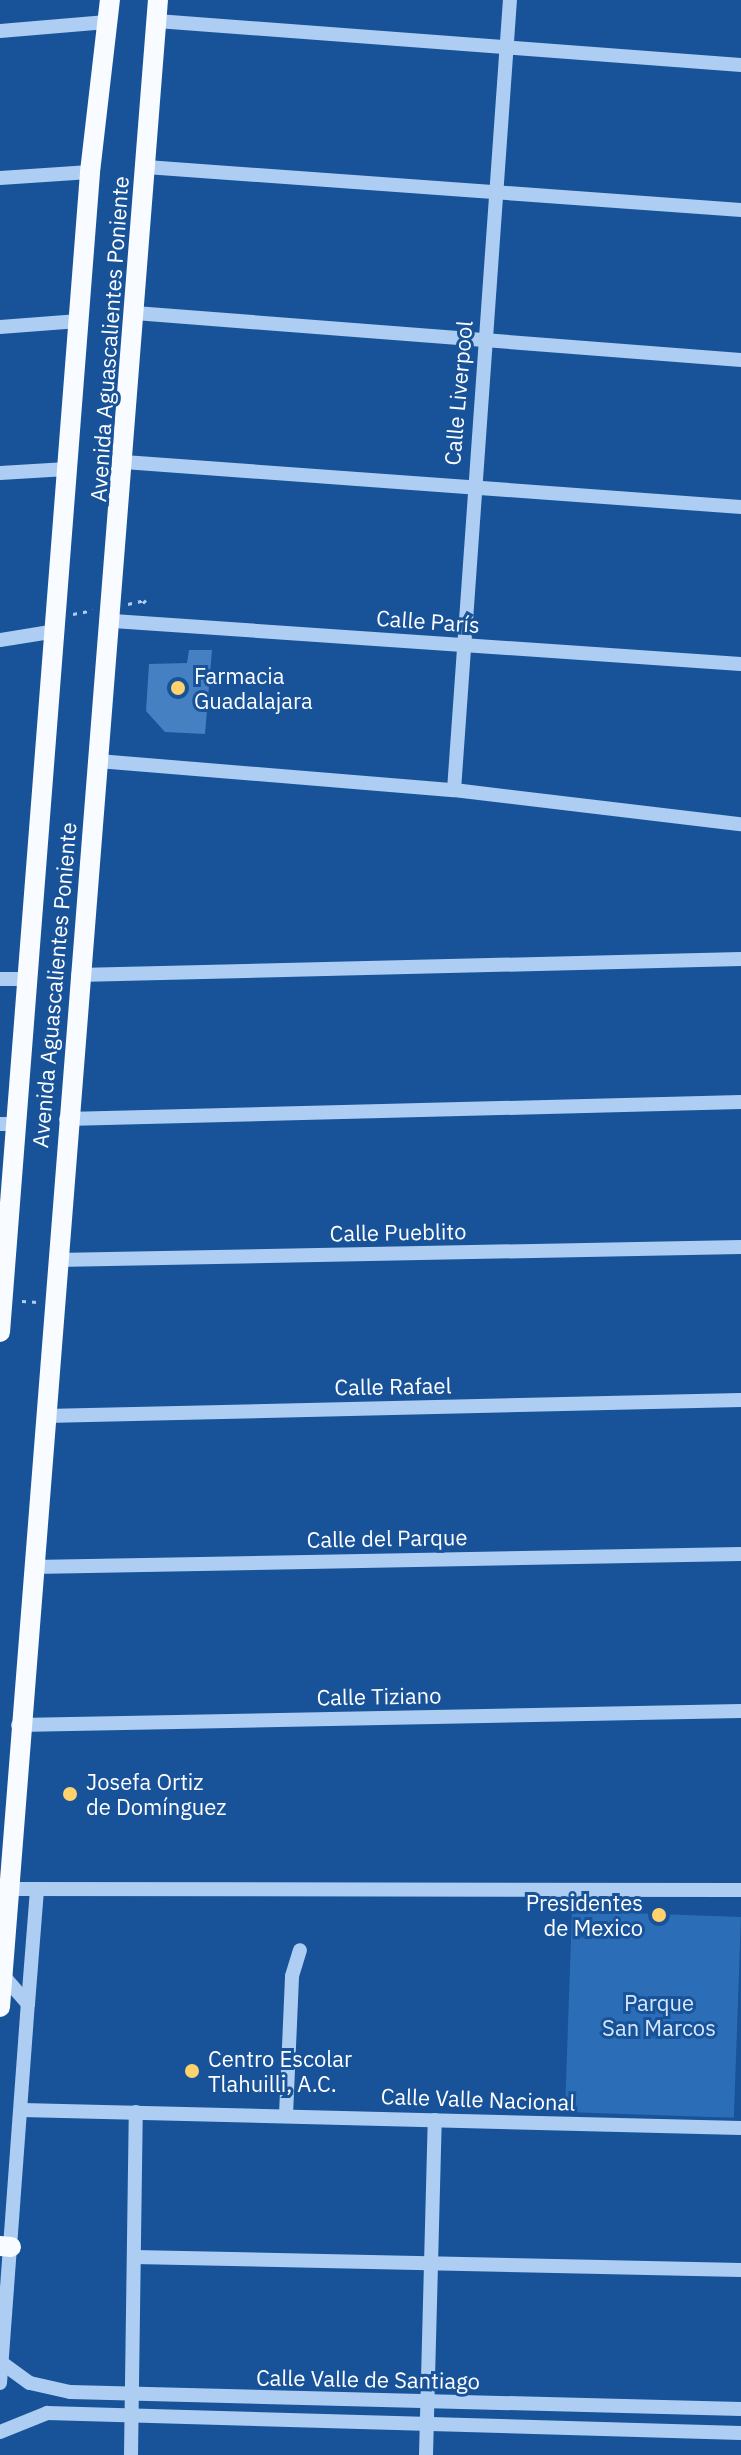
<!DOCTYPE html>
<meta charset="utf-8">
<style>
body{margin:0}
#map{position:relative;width:741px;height:2455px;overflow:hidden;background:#18539a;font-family:"IBM Plex Sans",sans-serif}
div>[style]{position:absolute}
.green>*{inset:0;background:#2b6eb7;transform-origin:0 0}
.building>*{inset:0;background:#4480c2}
.path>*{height:3px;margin-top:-1.5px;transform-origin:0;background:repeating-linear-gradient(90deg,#adcef2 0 4px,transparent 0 10px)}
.minor>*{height:14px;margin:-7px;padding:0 7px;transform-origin:7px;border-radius:7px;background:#adcef2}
.major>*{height:20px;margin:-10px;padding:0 10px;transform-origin:10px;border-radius:10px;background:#f8fbff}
.dots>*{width:22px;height:22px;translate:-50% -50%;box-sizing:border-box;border:4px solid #18539a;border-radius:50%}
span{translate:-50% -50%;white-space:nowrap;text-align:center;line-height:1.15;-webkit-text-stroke:6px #18539a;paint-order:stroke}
.street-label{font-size:22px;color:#fff}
.poi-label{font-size:22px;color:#fff}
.left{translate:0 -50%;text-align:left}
.right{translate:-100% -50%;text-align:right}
.park-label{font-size:22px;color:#d5e7fc}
</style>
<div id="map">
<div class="green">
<i style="left:572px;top:1911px;width:169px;height:201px;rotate:2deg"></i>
</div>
<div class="building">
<i style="clip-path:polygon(189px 650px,212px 650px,205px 734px,165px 732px,146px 711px,149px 664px,187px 663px)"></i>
</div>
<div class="path">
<i style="left:128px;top:604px;width:18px;rotate:-13deg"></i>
<i style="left:146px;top:600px;width:8px;rotate:135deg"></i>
<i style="left:73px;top:614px;width:20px;rotate:-11deg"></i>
<i style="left:22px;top:1301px;width:16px;rotate:4deg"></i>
</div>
<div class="minor">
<i style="left:157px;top:21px;width:586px;rotate:4.31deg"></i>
<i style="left:0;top:31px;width:107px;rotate:-4.8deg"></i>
<i style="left:146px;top:167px;width:597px;rotate:4.13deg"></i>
<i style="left:0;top:178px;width:90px;rotate:-3.8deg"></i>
<i style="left:135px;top:313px;width:608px;rotate:4.43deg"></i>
<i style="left:0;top:327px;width:79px;rotate:-4.3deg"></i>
<i style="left:124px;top:462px;width:619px;rotate:4.17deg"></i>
<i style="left:0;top:473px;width:67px;rotate:-3.4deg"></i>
<i style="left:113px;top:621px;width:629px;rotate:3.92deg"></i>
<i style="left:0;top:640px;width:57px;rotate:-9.1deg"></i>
<i style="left:98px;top:761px;width:357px;rotate:4.7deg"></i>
<i style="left:454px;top:790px;width:289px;rotate:6.8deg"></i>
<i style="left:454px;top:790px;width:792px;rotate:-85.95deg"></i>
<i style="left:78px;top:975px;width:663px;rotate:-1.38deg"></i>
<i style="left:0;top:979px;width:26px"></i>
<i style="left:66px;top:1119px;width:675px;rotate:-1.44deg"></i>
<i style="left:0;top:1124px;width:16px"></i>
<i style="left:56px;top:1260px;width:685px;rotate:-1.09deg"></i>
<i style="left:45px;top:1416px;width:696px;rotate:-1.32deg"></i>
<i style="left:33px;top:1567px;width:708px;rotate:-1.05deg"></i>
<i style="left:18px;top:1725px;width:723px;rotate:-1.11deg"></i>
<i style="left:8px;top:1889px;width:733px;rotate:0.08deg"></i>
<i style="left:28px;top:2004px;width:115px;rotate:-85.5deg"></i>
<i style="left:22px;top:2110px;width:719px;rotate:1.43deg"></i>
<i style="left:286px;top:2115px;width:139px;rotate:-87.5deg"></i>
<i style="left:292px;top:1976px;width:27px;rotate:-73deg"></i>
<i style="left:134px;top:2257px;width:607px;rotate:1.23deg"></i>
<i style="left:2px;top:2363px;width:34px;rotate:36deg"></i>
<i style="left:30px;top:2383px;width:41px;rotate:12.7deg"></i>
<i style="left:70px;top:2392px;width:671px;rotate:1.45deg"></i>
<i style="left:0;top:2383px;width:380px;rotate:-85.8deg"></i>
<i style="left:28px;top:2004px;width:40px;rotate:-131deg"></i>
<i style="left:0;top:2432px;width:51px;rotate:-22deg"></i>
<i style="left:47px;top:2413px;width:694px;rotate:1.65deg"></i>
<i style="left:131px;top:2455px;width:343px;rotate:-89.2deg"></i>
<i style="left:426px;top:2455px;width:335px;rotate:-88.5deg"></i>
</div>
<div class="major">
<i style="left:0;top:1332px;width:1163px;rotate:-85.56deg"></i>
<i style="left:90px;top:172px;width:173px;rotate:-83.4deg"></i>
<i style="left:0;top:2007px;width:2013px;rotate:-85.5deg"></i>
<i style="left:0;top:2246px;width:11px;rotate:5deg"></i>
</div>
<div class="dots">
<i style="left:178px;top:688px;background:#ffd26e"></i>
<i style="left:70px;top:1794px;background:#ffd26e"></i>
<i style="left:659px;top:1915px;background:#ffd26e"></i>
<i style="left:192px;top:2071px;background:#ffd26e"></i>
</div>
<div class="street-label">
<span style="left:109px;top:339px;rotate:-86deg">Avenida Aguascalientes Poniente</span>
<span style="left:458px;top:393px;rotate:-85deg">Calle Liverpool</span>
<span style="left:428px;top:621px;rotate:4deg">Calle París</span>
<span style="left:54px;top:985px;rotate:-85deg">Avenida Aguascalientes Poniente</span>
<span style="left:398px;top:1232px;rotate:-1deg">Calle Pueblito</span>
<span style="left:393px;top:1386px;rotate:-1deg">Calle Rafael</span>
<span style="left:387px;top:1538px;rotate:-1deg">Calle del Parque</span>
<span style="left:379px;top:1696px;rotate:-1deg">Calle Tiziano</span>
<span style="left:478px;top:2099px;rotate:2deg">Calle Valle Nacional</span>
<span style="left:368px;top:2379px;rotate:1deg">Calle Valle de Santiago</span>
</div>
<div class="poi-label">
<span class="left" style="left:194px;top:688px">Farmacia<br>Guadalajara</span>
<span class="left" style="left:86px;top:1794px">Josefa Ortiz<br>de Domínguez</span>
<span class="right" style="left:643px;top:1915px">Presidentes<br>de Mexico</span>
<span class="left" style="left:208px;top:2071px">Centro Escolar<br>Tlahuilli, A.C.</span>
</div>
<div class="park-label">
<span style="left:659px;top:2015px">Parque<br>San Marcos</span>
</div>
</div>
